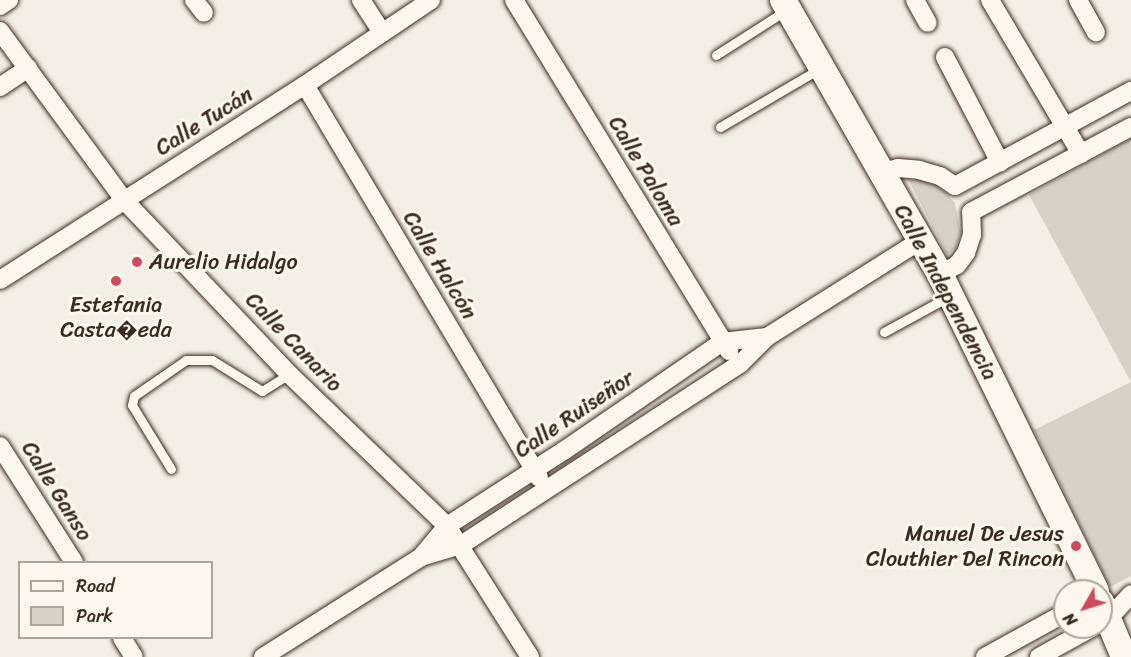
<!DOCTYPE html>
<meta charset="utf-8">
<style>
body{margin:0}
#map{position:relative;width:1131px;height:657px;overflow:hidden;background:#f3efe4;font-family:Sriracha,sans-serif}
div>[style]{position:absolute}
.green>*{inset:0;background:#d8d1c6}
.roads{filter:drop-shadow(0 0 2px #3b2a1e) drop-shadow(0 0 2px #3b2a1e)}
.lane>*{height:9px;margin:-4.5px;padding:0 4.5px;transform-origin:4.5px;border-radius:4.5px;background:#fbf7ec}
.street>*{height:18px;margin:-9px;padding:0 9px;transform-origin:9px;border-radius:9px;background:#fbf7ec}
.secondary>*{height:26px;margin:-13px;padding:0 13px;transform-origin:13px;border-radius:13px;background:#fbf7ec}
.dots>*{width:16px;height:16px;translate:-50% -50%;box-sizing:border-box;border:3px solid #fbf7ec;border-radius:50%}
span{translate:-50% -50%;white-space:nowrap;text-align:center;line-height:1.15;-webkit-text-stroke:6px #fbf7ec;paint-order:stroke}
.street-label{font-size:22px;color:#3b2a1e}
.poi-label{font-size:22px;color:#3b2a1e}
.left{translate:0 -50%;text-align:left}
.right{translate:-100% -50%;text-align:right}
.legend{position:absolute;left:18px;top:561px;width:195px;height:78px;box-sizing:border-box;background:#fbf7ec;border:2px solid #aea59a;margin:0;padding:8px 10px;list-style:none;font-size:18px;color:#3b2a1e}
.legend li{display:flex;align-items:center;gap:12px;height:30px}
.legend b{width:30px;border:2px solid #aea59a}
.north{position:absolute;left:1053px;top:579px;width:60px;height:60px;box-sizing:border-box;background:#fbf7ec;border:2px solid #aea59a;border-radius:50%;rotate:231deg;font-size:16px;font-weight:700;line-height:24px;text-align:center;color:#3b2a1e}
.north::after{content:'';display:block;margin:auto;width:21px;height:27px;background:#d1495b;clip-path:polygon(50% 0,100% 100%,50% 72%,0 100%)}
</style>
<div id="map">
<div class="green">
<i style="clip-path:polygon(1131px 138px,1131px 576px,1110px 587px,1034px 430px,1131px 382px,1029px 195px)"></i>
<i style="clip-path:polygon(921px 179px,937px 184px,955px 203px,961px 234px,956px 248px,947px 255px,909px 181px)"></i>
</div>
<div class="roads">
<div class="lane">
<i style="left:716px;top:55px;width:85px;rotate:-32.6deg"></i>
<i style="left:720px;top:127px;width:117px;rotate:-30.3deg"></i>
<i style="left:884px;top:332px;width:73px;rotate:-28.7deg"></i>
<i style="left:171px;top:469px;width:75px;rotate:-121.4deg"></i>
<i style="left:132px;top:405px;width:9px;rotate:-77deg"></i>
<i style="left:134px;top:396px;width:63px;rotate:-34.7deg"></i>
<i style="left:186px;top:360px;width:26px"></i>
<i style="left:212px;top:360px;width:59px;rotate:31.8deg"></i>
<i style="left:262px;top:391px;width:32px;rotate:-32deg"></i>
</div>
<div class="street">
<i style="left:194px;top:0;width:16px;rotate:52deg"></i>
<i style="left:361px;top:0;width:38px;rotate:57deg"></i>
<i style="left:514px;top:0;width:412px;rotate:58.5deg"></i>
<i style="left:915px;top:0;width:26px;rotate:61deg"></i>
<i style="left:990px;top:0;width:179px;rotate:59.4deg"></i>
<i style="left:1078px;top:0;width:37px;rotate:61deg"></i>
<i style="left:0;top:6px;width:11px;rotate:-34deg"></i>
<i style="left:0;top:31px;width:210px;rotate:53.7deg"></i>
<i style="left:124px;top:200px;width:240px;rotate:46.5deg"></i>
<i style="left:289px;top:374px;width:219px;rotate:43.9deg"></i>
<i style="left:447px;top:526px;width:155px;rotate:57.6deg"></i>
<i style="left:945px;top:57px;width:119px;rotate:62.4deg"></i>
<i style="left:305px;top:85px;width:457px;rotate:59.2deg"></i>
<i style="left:0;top:87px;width:34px;rotate:-34deg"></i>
<i style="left:881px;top:172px;width:17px;rotate:-13deg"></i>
<i style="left:898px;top:168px;width:21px;rotate:5deg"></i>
<i style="left:919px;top:170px;width:22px;rotate:16deg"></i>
<i style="left:940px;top:176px;width:18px;rotate:34deg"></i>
<i style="left:955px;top:186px;width:200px;rotate:-28.4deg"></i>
<i style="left:940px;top:274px;width:19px;rotate:-28deg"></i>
<i style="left:957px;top:265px;width:15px;rotate:-53deg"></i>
<i style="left:966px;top:253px;width:19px;rotate:-72deg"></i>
<i style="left:972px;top:235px;width:23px;rotate:-92deg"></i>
<i style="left:971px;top:212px;width:181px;rotate:-28deg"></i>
<i style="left:0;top:280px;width:362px;rotate:-32.6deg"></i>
<i style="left:305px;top:85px;width:152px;rotate:-34deg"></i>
<i style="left:0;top:446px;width:138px;rotate:57.5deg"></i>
<i style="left:421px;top:557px;width:42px;rotate:-16.7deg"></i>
<i style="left:461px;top:545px;width:333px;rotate:-33deg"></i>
<i style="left:740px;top:364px;width:38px;rotate:-45deg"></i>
<i style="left:767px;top:337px;width:182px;rotate:-32.2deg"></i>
<i style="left:1101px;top:623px;width:8px;rotate:-30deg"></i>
<i style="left:1108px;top:619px;width:34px;rotate:-47deg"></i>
<i style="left:122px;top:638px;width:22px;rotate:58deg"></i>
<i style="left:263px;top:657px;width:187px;rotate:-32.3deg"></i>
<i style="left:421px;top:557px;width:40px;rotate:-50deg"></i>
<i style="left:447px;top:526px;width:140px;rotate:-32.8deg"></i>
<i style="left:565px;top:450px;width:191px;rotate:-34.5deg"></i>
<i style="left:722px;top:342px;width:45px;rotate:-6.3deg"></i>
<i style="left:985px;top:657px;width:91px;rotate:-28.8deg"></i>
<i style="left:1039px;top:657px;width:62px;rotate:-29.1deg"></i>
</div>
<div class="secondary">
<i style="left:783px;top:0;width:316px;rotate:60.2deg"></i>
<i style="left:940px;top:274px;width:353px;rotate:63.8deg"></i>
<i style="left:1101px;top:602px;width:60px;rotate:67.3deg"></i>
</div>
</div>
<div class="dots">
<i style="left:137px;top:262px;background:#d1495b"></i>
<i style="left:116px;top:281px;background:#d1495b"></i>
<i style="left:1076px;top:546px;background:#d1495b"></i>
</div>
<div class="street-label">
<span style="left:204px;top:121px;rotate:-32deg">Calle Tucán</span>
<span style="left:646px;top:171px;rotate:59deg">Calle Paloma</span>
<span style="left:440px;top:265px;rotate:59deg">Calle Halcón</span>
<span style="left:946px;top:292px;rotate:62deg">Calle Independencia</span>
<span style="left:294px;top:342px;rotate:46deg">Calle Canario</span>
<span style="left:574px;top:414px;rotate:-34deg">Calle Ruiseñor</span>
<span style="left:57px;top:491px;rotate:58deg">Calle Ganso</span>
</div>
<div class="poi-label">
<span class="left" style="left:149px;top:262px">Aurelio Hidalgo</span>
<span style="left:116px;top:317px">Estefania<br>Casta�eda</span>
<span class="right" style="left:1064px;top:546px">Manuel De Jesus<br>Clouthier Del Rincon</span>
</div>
<ul class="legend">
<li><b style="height:8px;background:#fbf7ec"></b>Road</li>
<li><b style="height:16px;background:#d8d1c6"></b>Park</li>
</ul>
<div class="north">N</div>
</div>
